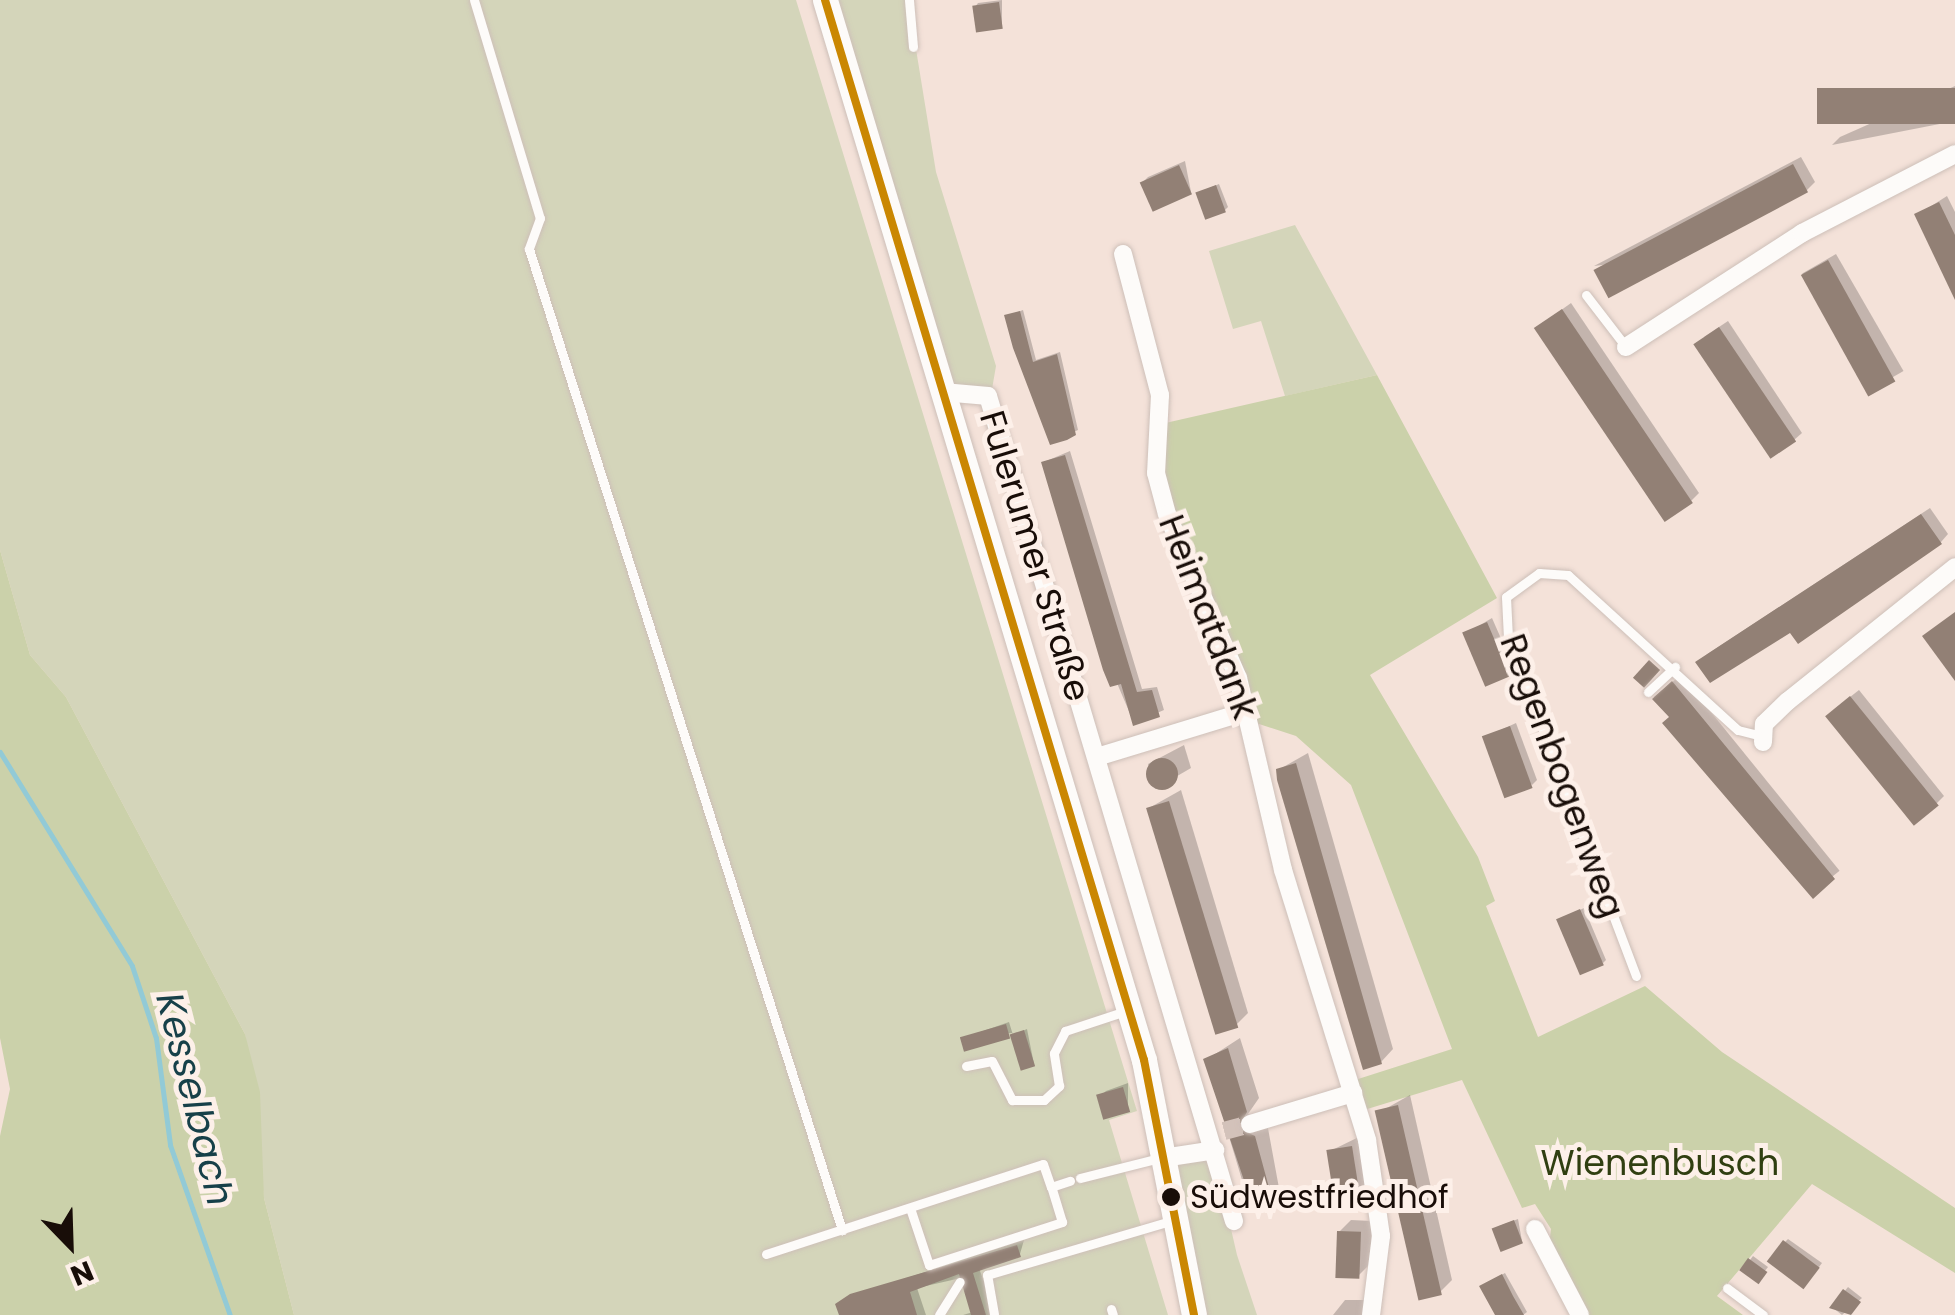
<!DOCTYPE html>
<meta charset="utf-8">
<style>
body{margin:0}
#map{position:relative;width:1955px;height:1315px;overflow:hidden;background:#f4e2d9;font-family:Poppins,sans-serif}
div>[style]{position:absolute}
.green>*{inset:0;background:#d4d5ba}
.forest>*{inset:0;background:#cbd1aa}
.shadow>*{inset:0;background:#0003;transform-origin:0 0}
.stream>*{height:5px;margin:-2.5px;padding:0 2.5px;transform-origin:2.5px;border-radius:2.5px;background:#92cad6}
.building>*{inset:0;background:#928075;transform-origin:0 0}
.round{border-radius:50%}
.street-tunnel>*{height:18px;margin-top:-9px;transform-origin:0;background:repeating-linear-gradient(90deg,#d3c2ba 0 18px,transparent 0 27px)}
.roads{filter:drop-shadow(0 0 2px #cdbfb8) drop-shadow(0 0 2px #cdbfb8)}
.lane>*{height:9px;margin:-4.5px;padding:0 4.5px;transform-origin:4.5px;border-radius:4.5px;background:#fdfbf9}
.street>*{height:18px;margin:-9px;padding:0 9px;transform-origin:9px;border-radius:9px;background:#fdfbf9}
.secondary>*{height:25px;margin:-12.5px;padding:0 12.5px;transform-origin:12.5px;border-radius:12.5px;background:#fdfbf9}
.bus-1>*{height:8px;margin:-4px;padding:0 4px;transform-origin:4px;border-radius:4px;background:#ca8702}
.dots>*{width:28px;height:28px;translate:-50% -50%;box-sizing:border-box;border:5px solid #fdf0e9;border-radius:50%}
span{translate:-50% -50%;white-space:nowrap;text-align:center;line-height:1.15;-webkit-text-stroke:10px #fdf0e9;paint-order:stroke}
.bus-label{font-size:32px;color:#180d08}
.left{translate:0 -50%;text-align:left}
.street-label{font-size:35px;color:#180d08}
.park-label{font-size:35px;color:#303f11}
.water-label{font-size:38px;color:#174049;font-style:italic}
.north{position:absolute;left:20px;top:1195px;width:100px;height:100px;-webkit-text-stroke:8px #fdf0e9;paint-order:stroke;rotate:157deg;font-size:28px;font-weight:700;line-height:40px;text-align:center;color:#180d08}
.north::after{content:'';display:block;margin:auto;width:35px;height:45px;background:#180d08;clip-path:polygon(50% 0,100% 100%,50% 72%,0 100%)}
</style>
<div id="map">
<div class="green">
<i style="clip-path:polygon(0 0,796px 0,1137px 1111px,1109px 1120px,1168px 1315px,294px 1315px,264px 1198px,245px 1034px,66px 697px,30px 655px,0 550px)"></i>
<i style="clip-path:polygon(835px 0,908px 0,936px 172px,996px 366px,991px 395px,950px 390px)"></i>
<i style="clip-path:polygon(1295px 225px,1377px 375px,1285px 396px,1261px 321px,1233px 329px,1209px 251px)"></i>
<i style="clip-path:polygon(1214px 1155px,1237px 1255px,1257px 1315px,1204px 1315px,1170px 1161px)"></i>
</div>
<div class="forest">
<i style="clip-path:polygon(1377px 375px,1497px 598px,1370px 675px,1478px 857px,1495px 901px,1486px 906px,1538px 1037px,1645px 986px,1722px 1052px,1955px 1208px,1955px 1273px,1812px 1184px,1717px 1296px,1743px 1315px,1585px 1315px,1549px 1246px,1551px 1229px,1535px 1204px,1522px 1208px,1462px 1080px,1364px 1110px,1355px 1080px,1452px 1049px,1351px 785px,1296px 736px,1256px 723px,1179px 539px,1161px 471px,1161px 424px)"></i>
<i style="clip-path:polygon(0 550px,30px 655px,66px 697px,245px 1034px,260px 1092px,264px 1198px,294px 1315px,0 1315px,0 1136px,10px 1089px,0 1038px)"></i>
</div>
<div class="shadow">
<i style="clip-path:polygon(1002px 0,1002px 26px,975px 7px,978px 3px)"></i>
<i style="clip-path:polygon(1955px 86px,1955px 121px,1832px 145px,1840px 137px)"></i>
<i style="clip-path:polygon(1801px 157px,1815px 182px,1807px 190px,1689px 254px,1594px 266px)"></i>
<i style="clip-path:polygon(1185px 161px,1191px 192px,1142px 183px,1148px 177px)"></i>
<i style="clip-path:polygon(1219px 184px,1228px 207px,1225px 210px,1202px 191px)"></i>
<i style="clip-path:polygon(1947px 196px,1955px 212px,1955px 293px,1917px 215px)"></i>
<i style="left:1836px;top:254px;width:135px;height:39px;rotate:60deg"></i>
<i style="clip-path:polygon(1571px 303px,1699px 493px,1691px 501px,1546px 321px)"></i>
<i style="clip-path:polygon(1023px 310px,1036px 360px,1060px 352px,1078px 430px,1051px 442px,1007px 316px)"></i>
<i style="clip-path:polygon(1728px 321px,1802px 433px,1794px 440px,1704px 337px)"></i>
<i style="clip-path:polygon(1070px 451px,1142px 689px,1157px 687px,1164px 710px,1134px 723px,1093px 627px,1044px 462px)"></i>
<i style="clip-path:polygon(1930px 508px,1948px 534px,1941px 542px,1791px 629px,1706px 655px)"></i>
<i style="clip-path:polygon(1492px 618px,1514px 668px,1509px 674px,1465px 634px)"></i>
<i style="left:1681px;top:675px;width:252px;height:35px;rotate:51deg"></i>
<i style="clip-path:polygon(1859px 690px,1944px 796px,1936px 804px,1836px 708px)"></i>
<i style="clip-path:polygon(1516px 723px,1537px 780px,1532px 785px,1485px 737px)"></i>
<i style="clip-path:polygon(1184px 745px,1191px 768px,1155px 789px,1148px 764px)"></i>
<i style="clip-path:polygon(1308px 753px,1393px 1049px,1381px 1062px,1278px 770px)"></i>
<i style="clip-path:polygon(1181px 790px,1248px 1013px,1236px 1025px,1149px 808px)"></i>
<i style="clip-path:polygon(1584px 908px,1606px 960px,1603px 963px,1559px 920px)"></i>
<i style="clip-path:polygon(1009px 1022px,1013px 1035px,1027px 1029px,1034px 1064px,1023px 1068px,1012px 1033px,963px 1038px)"></i>
<i style="clip-path:polygon(1240px 1038px,1259px 1098px,1248px 1114px,1267px 1123px,1279px 1188px,1267px 1200px,1248px 1200px,1206px 1060px)"></i>
<i style="clip-path:polygon(1128px 1083px,1128px 1110px,1100px 1096px,1106px 1091px)"></i>
<i style="clip-path:polygon(1410px 1095px,1452px 1280px,1440px 1292px,1378px 1113px)"></i>
<i style="clip-path:polygon(1363px 1135px,1371px 1179px,1359px 1192px,1328px 1152px)"></i>
<i style="clip-path:polygon(1518px 1219px,1522px 1241px,1495px 1229px,1499px 1226px)"></i>
<i style="clip-path:polygon(1351px 1220px,1372px 1221px,1370px 1264px,1357px 1277px,1339px 1232px)"></i>
<i style="clip-path:polygon(1788px 1239px,1822px 1263px,1807px 1283px,1785px 1242px)"></i>
<i style="clip-path:polygon(1024px 1240px,1020px 1254px,979px 1268px,996px 1315px,963px 1315px,973px 1312px,970px 1276px,917px 1288px,926px 1315px,841px 1315px,845px 1298px)"></i>
<i style="clip-path:polygon(1753px 1256px,1768px 1267px,1758px 1280px,1750px 1260px)"></i>
<i style="clip-path:polygon(1505px 1273px,1527px 1312px,1523px 1315px,1498px 1315px,1486px 1283px)"></i>
<i style="clip-path:polygon(1848px 1287px,1862px 1298px,1842px 1315px,1832px 1307px)"></i>
<i style="clip-path:polygon(1345px 1300px,1366px 1300px,1365px 1315px,1333px 1315px)"></i>
</div>
<div class="stream">
<i style="left:0;top:752px;width:251px;rotate:58.3deg"></i>
<i style="left:132px;top:966px;width:76px;rotate:71.6deg"></i>
<i style="left:156px;top:1038px;width:108px;rotate:82.5deg"></i>
<i style="left:170px;top:1145px;width:180px;rotate:70.6deg"></i>
</div>
<div class="building">
<i style="left:999px;top:2px;width:27px;height:27px;rotate:82deg"></i>
<i style="left:1955px;top:88px;width:36px;height:138px;rotate:90deg"></i>
<i style="left:1793px;top:164px;width:32px;height:226px;rotate:62deg"></i>
<i style="left:1179px;top:165px;width:32px;height:43px;rotate:66deg"></i>
<i style="left:1216px;top:185px;width:29px;height:22px;rotate:70deg"></i>
<i style="clip-path:polygon(1939px 202px,1955px 235px,1955px 300px,1914px 214px)"></i>
<i style="left:1828px;top:260px;width:139px;height:31px;rotate:61deg"></i>
<i style="left:1562px;top:309px;width:234px;height:34px;rotate:56deg"></i>
<i style="clip-path:polygon(1020px 311px,1033px 362px,1057px 354px,1076px 435px,1067px 440px,1050px 445px,1013px 348px,1004px 315px)"></i>
<i style="left:1719px;top:327px;width:138px;height:31px;rotate:56deg"></i>
<i style="clip-path:polygon(1065px 455px,1137px 692px,1152px 690px,1160px 717px,1133px 726px,1121px 684px,1110px 687px,1103px 670px,1041px 462px)"></i>
<i style="clip-path:polygon(1921px 514px,1942px 544px,1798px 644px,1790px 633px,1710px 683px,1695px 662px)"></i>
<i style="clip-path:polygon(1955px 612px,1955px 681px,1922px 636px)"></i>
<i style="left:1487px;top:622px;width:59px;height:27px;rotate:67deg"></i>
<i style="left:1649px;top:660px;width:15px;height:24px;rotate:42deg"></i>
<i style="clip-path:polygon(1672px 681px,1835px 879px,1813px 899px,1662px 723px,1669px 717px,1652px 699px)"></i>
<i style="left:1850px;top:696px;width:141px;height:32px;rotate:51deg"></i>
<i style="left:1510px;top:726px;width:66px;height:30px;rotate:70deg"></i>
<i class="round" style="left:1146px;top:758px;width:32px;height:32px"></i>
<i style="clip-path:polygon(1296px 763px,1382px 1064px,1363px 1070px,1277px 780px,1276px 769px)"></i>
<i style="left:1169px;top:801px;width:237px;height:24px;rotate:73deg"></i>
<i style="left:1580px;top:909px;width:61px;height:26px;rotate:67deg"></i>
<i style="left:1006px;top:1024px;width:15px;height:48px;rotate:74deg"></i>
<i style="left:1024px;top:1030px;width:38px;height:15px;rotate:73deg"></i>
<i style="clip-path:polygon(1228px 1048px,1247px 1112px,1238px 1128px,1255px 1136px,1271px 1195px,1253px 1207px,1203px 1059px)"></i>
<i style="left:1123px;top:1087px;width:26px;height:28px;rotate:74deg"></i>
<i style="left:1398px;top:1105px;width:195px;height:24px;rotate:77deg"></i>
<i style="left:1352px;top:1146px;width:49px;height:26px;rotate:81deg"></i>
<i style="left:1514px;top:1220px;width:25px;height:24px;rotate:69deg"></i>
<i style="left:1337px;top:1231px;width:24px;height:47px;rotate:2deg"></i>
<i style="left:1783px;top:1240px;width:46px;height:27px;rotate:37deg"></i>
<i style="clip-path:polygon(1017px 1245px,1021px 1257px,973px 1273px,986px 1315px,971px 1315px,959px 1274px,910px 1292px,917px 1315px,839px 1315px,835px 1304px,850px 1294px)"></i>
<i style="left:1748px;top:1258px;width:24px;height:15px;rotate:36deg"></i>
<i style="clip-path:polygon(1502px 1274px,1513px 1296px,1524px 1315px,1495px 1315px,1479px 1286px)"></i>
<i style="clip-path:polygon(1843px 1289px,1861px 1302px,1851px 1315px,1829px 1308px)"></i>
</div>
<div class="street-tunnel">
<i style="left:1224px;top:1131px;width:27px;rotate:-15deg"></i>
</div>
<div class="roads">
<div class="lane">
<i style="left:474px;top:0;width:228px;rotate:73.2deg"></i>
<i style="left:540px;top:218px;width:33px;rotate:110deg"></i>
<i style="left:529px;top:249px;width:1030px;rotate:72.3deg"></i>
<i style="left:909px;top:0;width:47px;rotate:85.1deg"></i>
<i style="left:1586px;top:295px;width:66px;rotate:52.4deg"></i>
<i style="left:1648px;top:692px;width:37px;rotate:-43deg"></i>
<i style="left:1636px;top:976px;width:361px;rotate:-110.7deg"></i>
<i style="left:1508px;top:638px;width:41px;rotate:-92.8deg"></i>
<i style="left:1506px;top:597px;width:41px;rotate:-36deg"></i>
<i style="left:1539px;top:573px;width:29px;rotate:4deg"></i>
<i style="left:1568px;top:575px;width:230px;rotate:42.4deg"></i>
<i style="left:1738px;top:730px;width:21px;rotate:14deg"></i>
<i style="left:966px;top:1066px;width:26px;rotate:-11deg"></i>
<i style="left:992px;top:1061px;width:44px;rotate:62.9deg"></i>
<i style="left:1012px;top:1100px;width:32px"></i>
<i style="left:1044px;top:1100px;width:21px;rotate:-43deg"></i>
<i style="left:1059px;top:1086px;width:33px;rotate:-99deg"></i>
<i style="left:1054px;top:1053px;width:25px;rotate:-63deg"></i>
<i style="left:1065px;top:1031px;width:67px;rotate:-18.2deg"></i>
<i style="left:1080px;top:1178px;width:81px;rotate:-14.2deg"></i>
<i style="left:910px;top:1208px;width:60px;rotate:71.6deg"></i>
<i style="left:929px;top:1265px;width:140px;rotate:-17.9deg"></i>
<i style="left:1062px;top:1222px;width:37px;rotate:-107deg"></i>
<i style="left:766px;top:1254px;width:291px;rotate:-18deg"></i>
<i style="left:1043px;top:1164px;width:24px;rotate:71deg"></i>
<i style="left:1051px;top:1187px;width:20px;rotate:-18deg"></i>
<i style="left:1727px;top:1288px;width:45px;rotate:36.9deg"></i>
<i style="left:1111px;top:1309px;width:6px;rotate:72deg"></i>
<i style="left:994px;top:1314px;width:40px;rotate:-100deg"></i>
<i style="left:987px;top:1275px;width:192px;rotate:-16.4deg"></i>
<i style="left:939px;top:1315px;width:39px;rotate:-58deg"></i>
</div>
<div class="street">
<i style="left:1123px;top:254px;width:146px;rotate:75.3deg"></i>
<i style="left:1160px;top:395px;width:78px;rotate:92.9deg"></i>
<i style="left:1156px;top:473px;width:42px;rotate:75deg"></i>
<i style="left:1167px;top:514px;width:179px;rotate:66.6deg"></i>
<i style="left:1238px;top:678px;width:197px;rotate:76.8deg"></i>
<i style="left:1283px;top:870px;width:283px;rotate:72.7deg"></i>
<i style="left:1367px;top:1140px;width:97px;rotate:81.7deg"></i>
<i style="left:1381px;top:1236px;width:80px;rotate:97.2deg"></i>
<i style="left:1626px;top:347px;width:210px;rotate:-32.9deg"></i>
<i style="left:1802px;top:233px;width:172px;rotate:-27.3deg"></i>
<i style="left:943px;top:392px;width:45px;rotate:5.1deg"></i>
<i style="left:988px;top:396px;width:861px;rotate:73.4deg"></i>
<i style="left:1763px;top:742px;width:18px;rotate:-87deg"></i>
<i style="left:1764px;top:724px;width:33px;rotate:-44deg"></i>
<i style="left:1788px;top:701px;width:214px;rotate:-38.7deg"></i>
<i style="left:1097px;top:757px;width:157px;rotate:-17deg"></i>
<i style="left:1250px;top:1124px;width:108px;rotate:-16.8deg"></i>
<i style="left:1163px;top:1158px;width:53px;rotate:-8.7deg"></i>
<i style="left:1535px;top:1229px;width:97px;rotate:62.4deg"></i>
</div>
<div class="secondary">
<i style="left:825px;top:0;width:1107px;rotate:73.25deg"></i>
<i style="left:1144px;top:1060px;width:260px;rotate:78.9deg"></i>
</div>
</div>
<div class="bus-1">
<i style="left:825px;top:0;width:1107px;rotate:73.25deg"></i>
<i style="left:1144px;top:1060px;width:260px;rotate:78.9deg"></i>
</div>
<div class="dots">
<i style="left:1171px;top:1197px;background:#180d08"></i>
</div>
<div class="bus-label">
<span class="left" style="left:1190px;top:1197px">Südwestfriedhof</span>
</div>
<div class="street-label">
<span style="left:1035px;top:556px;rotate:73deg">Fulerumer Straße</span>
<span style="left:1208px;top:617px;rotate:69deg">Heimatdank</span>
<span style="left:1562px;top:776px;rotate:70deg">Regenbogenweg</span>
</div>
<div class="park-label">
<span style="left:1660px;top:1163px">Wienenbusch</span>
</div>
<div class="water-label">
<span style="left:195px;top:1099px;rotate:76deg">Kesselbach</span>
</div>
<div class="north">N</div>
</div>
